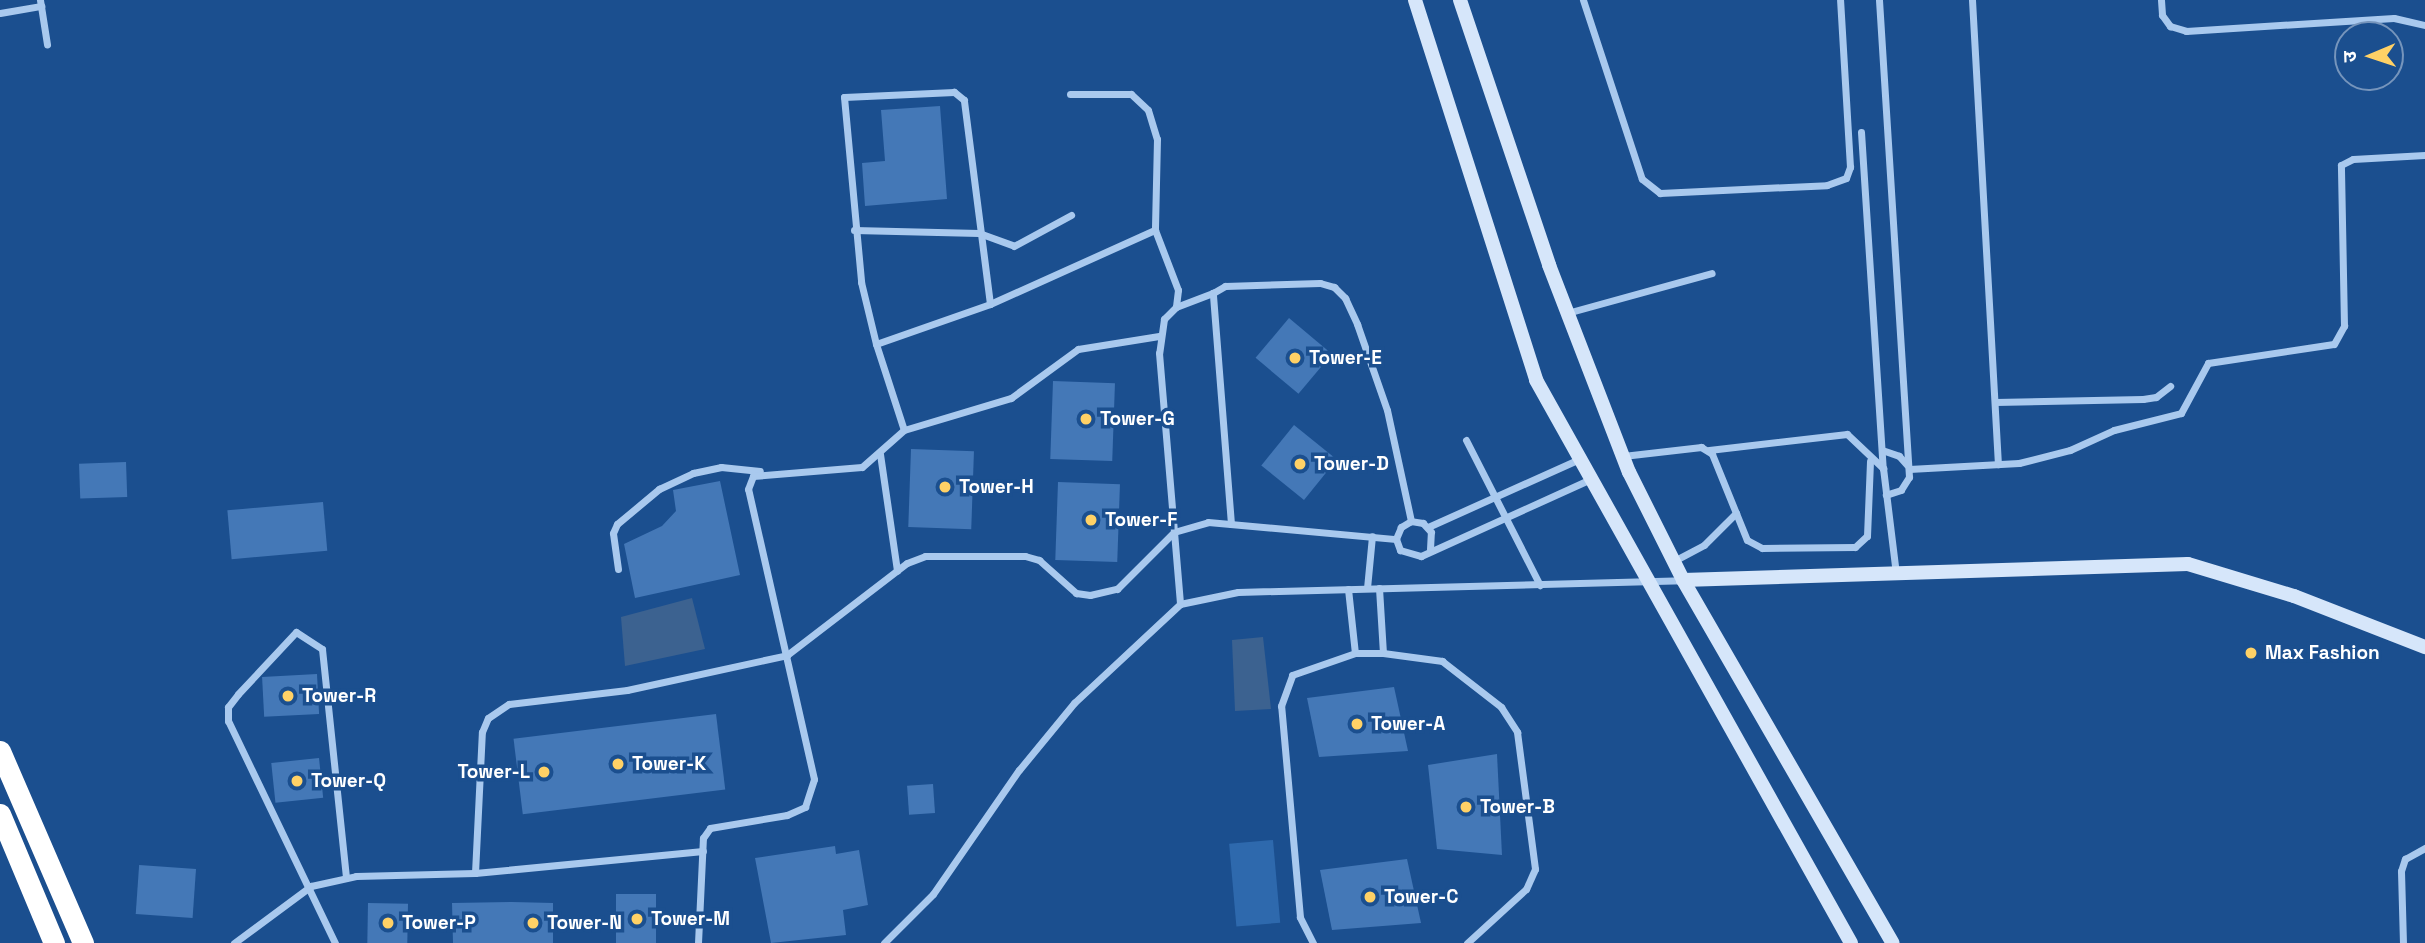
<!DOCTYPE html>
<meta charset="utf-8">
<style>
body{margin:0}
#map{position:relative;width:2425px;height:943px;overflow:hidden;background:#1b4f8f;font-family:"Space Grotesk","Noto Sans Devanagari",sans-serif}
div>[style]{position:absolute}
.green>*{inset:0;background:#2e69ad;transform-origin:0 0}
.water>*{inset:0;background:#3c6290}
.building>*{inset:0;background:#4478b7;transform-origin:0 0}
.street>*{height:7px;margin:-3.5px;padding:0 3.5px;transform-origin:3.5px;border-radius:3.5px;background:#a9c9ee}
.secondary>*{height:14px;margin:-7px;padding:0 7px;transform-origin:7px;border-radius:7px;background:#d6e6fa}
.highway>*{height:21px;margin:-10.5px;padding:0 10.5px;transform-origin:10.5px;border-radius:10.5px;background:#fff}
.dots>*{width:19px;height:19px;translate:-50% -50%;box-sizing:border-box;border:4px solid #1b4f8f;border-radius:50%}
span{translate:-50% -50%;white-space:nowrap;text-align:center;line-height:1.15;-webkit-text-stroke:7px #1b4f8f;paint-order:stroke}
.poi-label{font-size:19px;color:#fff;font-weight:700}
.left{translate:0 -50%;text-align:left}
.right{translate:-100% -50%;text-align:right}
.north{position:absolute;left:2334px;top:21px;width:70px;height:70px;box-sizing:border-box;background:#1b4f8f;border:2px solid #7695bc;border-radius:50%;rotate:268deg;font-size:19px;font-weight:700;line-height:28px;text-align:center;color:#fff}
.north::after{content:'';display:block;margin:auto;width:24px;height:32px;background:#ffd166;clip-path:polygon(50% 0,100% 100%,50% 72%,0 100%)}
</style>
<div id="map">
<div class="green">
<i style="left:1273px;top:840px;width:83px;height:44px;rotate:85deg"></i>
</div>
<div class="water">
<i style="clip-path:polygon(692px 598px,705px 649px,625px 666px,621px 617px)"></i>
<i style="clip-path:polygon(1263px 637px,1271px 709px,1235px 711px,1232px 640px)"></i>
</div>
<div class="building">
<i style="clip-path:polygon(940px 106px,947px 199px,865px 206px,862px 163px,885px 161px,881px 110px)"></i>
<i style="left:1289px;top:318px;width:56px;height:52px;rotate:40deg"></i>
<i style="left:1053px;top:381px;width:62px;height:78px;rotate:2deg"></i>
<i style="left:1294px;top:425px;width:55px;height:52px;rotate:39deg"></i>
<i style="left:911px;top:449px;width:63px;height:78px;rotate:2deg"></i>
<i style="left:126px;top:462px;width:35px;height:47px;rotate:88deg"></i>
<i style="clip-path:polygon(720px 481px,740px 575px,635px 598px,624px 544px,662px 526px,676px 511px,673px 490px)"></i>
<i style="left:1058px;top:482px;width:62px;height:78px;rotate:2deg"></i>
<i style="left:323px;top:502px;width:49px;height:96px;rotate:85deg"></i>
<i style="left:317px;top:674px;width:40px;height:55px;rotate:87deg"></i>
<i style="clip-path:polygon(1394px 687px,1408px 751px,1319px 757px,1307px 698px)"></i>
<i style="left:716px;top:714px;width:76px;height:204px;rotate:83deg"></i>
<i style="clip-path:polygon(1497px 754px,1502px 855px,1437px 849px,1428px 765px)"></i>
<i style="left:319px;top:758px;width:40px;height:48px;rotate:84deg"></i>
<i style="left:933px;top:784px;width:29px;height:26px;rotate:86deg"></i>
<i style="clip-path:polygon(835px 846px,836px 854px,859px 850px,868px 905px,843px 910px,846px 935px,771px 943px,755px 858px)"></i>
<i style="clip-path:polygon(1407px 859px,1421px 923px,1332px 930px,1320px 870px)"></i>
<i style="left:196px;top:869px;width:49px;height:57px;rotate:94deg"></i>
<i style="left:616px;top:894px;width:40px;height:49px"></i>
<i style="clip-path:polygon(512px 902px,553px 903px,553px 943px,453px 943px,452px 903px)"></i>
<i style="left:368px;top:903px;width:40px;height:40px;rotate:1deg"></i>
</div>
<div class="street">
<i style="left:40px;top:0;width:45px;rotate:81deg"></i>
<i style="left:1583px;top:0;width:188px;rotate:71.8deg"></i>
<i style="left:1642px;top:179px;width:23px;rotate:38deg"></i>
<i style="left:1660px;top:193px;width:167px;rotate:-2.7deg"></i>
<i style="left:1827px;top:185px;width:20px;rotate:-20deg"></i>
<i style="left:1846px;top:178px;width:12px;rotate:-70deg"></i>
<i style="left:1850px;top:167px;width:167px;rotate:-93.4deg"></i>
<i style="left:1879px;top:0;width:478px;rotate:86.4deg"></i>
<i style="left:1909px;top:477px;width:15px;rotate:122deg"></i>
<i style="left:1901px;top:490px;width:16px;rotate:162deg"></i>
<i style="left:1972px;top:0;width:465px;rotate:86.8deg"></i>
<i style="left:2161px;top:0;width:15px;rotate:86deg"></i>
<i style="left:2162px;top:15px;width:14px;rotate:54deg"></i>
<i style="left:2170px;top:26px;width:17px;rotate:17deg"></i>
<i style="left:2186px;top:31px;width:208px;rotate:-3.6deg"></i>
<i style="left:2394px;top:18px;width:32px;rotate:13deg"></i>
<i style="left:0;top:13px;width:42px;rotate:-9.7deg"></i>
<i style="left:1070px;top:94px;width:61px"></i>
<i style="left:1131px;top:94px;width:23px;rotate:43deg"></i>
<i style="left:1148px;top:110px;width:30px;rotate:73deg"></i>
<i style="left:1157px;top:139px;width:91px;rotate:91.3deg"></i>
<i style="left:1155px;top:230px;width:64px;rotate:69deg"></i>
<i style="left:1178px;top:290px;width:17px;rotate:97deg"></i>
<i style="left:1176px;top:307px;width:17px;rotate:135deg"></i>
<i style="left:1164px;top:319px;width:34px;rotate:98deg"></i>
<i style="left:1159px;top:353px;width:252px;rotate:85.2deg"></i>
<i style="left:1861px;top:132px;width:337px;rotate:86.3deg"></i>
<i style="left:1883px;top:468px;width:107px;rotate:83deg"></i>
<i style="left:854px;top:230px;width:125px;rotate:1.4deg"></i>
<i style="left:979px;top:233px;width:37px;rotate:20deg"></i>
<i style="left:1014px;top:246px;width:65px;rotate:-28.5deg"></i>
<i style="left:990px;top:304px;width:181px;rotate:-24.2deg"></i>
<i style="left:1176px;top:307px;width:40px;rotate:-21deg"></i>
<i style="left:1567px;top:313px;width:150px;rotate:-15.4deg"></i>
<i style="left:876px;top:344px;width:121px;rotate:-19.3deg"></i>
<i style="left:990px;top:304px;width:206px;rotate:-97.3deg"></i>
<i style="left:964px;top:100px;width:13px;rotate:-141deg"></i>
<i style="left:954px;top:92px;width:110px;rotate:177.4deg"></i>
<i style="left:844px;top:97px;width:186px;rotate:84.7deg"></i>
<i style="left:861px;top:282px;width:64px;rotate:76.4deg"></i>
<i style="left:876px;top:344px;width:90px;rotate:72deg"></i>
<i style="left:1995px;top:402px;width:148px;rotate:-1.2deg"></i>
<i style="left:2143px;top:399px;width:13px;rotate:-9deg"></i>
<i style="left:2156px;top:397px;width:18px;rotate:-38deg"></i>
<i style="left:1466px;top:440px;width:163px;rotate:63deg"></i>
<i style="left:1709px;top:450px;width:139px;rotate:-6.6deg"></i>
<i style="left:1847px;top:434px;width:50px;rotate:43.4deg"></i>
<i style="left:1882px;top:450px;width:18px;rotate:19deg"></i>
<i style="left:1899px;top:456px;width:12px;rotate:48deg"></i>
<i style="left:880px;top:454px;width:118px;rotate:81.7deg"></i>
<i style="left:1623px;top:456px;width:79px;rotate:-6.6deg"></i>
<i style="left:1701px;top:447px;width:13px;rotate:32deg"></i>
<i style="left:1712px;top:454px;width:64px;rotate:67.9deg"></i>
<i style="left:1736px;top:513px;width:45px;rotate:135deg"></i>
<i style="left:1704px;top:545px;width:34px;rotate:152deg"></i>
<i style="left:1909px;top:469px;width:110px;rotate:-3.1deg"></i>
<i style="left:2019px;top:463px;width:53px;rotate:-14.3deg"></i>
<i style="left:2070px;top:450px;width:48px;rotate:-24.4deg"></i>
<i style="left:2114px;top:430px;width:69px;rotate:-14.2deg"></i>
<i style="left:2181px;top:413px;width:57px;rotate:-61.6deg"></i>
<i style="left:2208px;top:363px;width:127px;rotate:-8.6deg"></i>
<i style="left:2334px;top:344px;width:21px;rotate:-61deg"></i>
<i style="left:2344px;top:326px;width:161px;rotate:-91.1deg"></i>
<i style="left:2341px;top:165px;width:13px;rotate:-27deg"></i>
<i style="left:2353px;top:159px;width:72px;rotate:-3.2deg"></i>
<i style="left:1736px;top:513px;width:29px;rotate:68deg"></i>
<i style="left:1747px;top:540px;width:17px;rotate:28deg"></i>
<i style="left:1762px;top:548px;width:93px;rotate:-0.6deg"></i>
<i style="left:1855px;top:547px;width:16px;rotate:-43deg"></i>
<i style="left:1867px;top:536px;width:75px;rotate:-87.7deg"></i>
<i style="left:1231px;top:524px;width:232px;rotate:-94.5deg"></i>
<i style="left:1213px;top:293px;width:14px;rotate:-30deg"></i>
<i style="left:1225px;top:286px;width:95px;rotate:-1.8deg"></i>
<i style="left:1320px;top:283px;width:15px;rotate:16deg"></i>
<i style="left:1334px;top:287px;width:16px;rotate:45deg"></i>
<i style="left:1345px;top:298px;width:29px;rotate:65deg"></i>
<i style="left:1357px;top:324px;width:91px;rotate:70.8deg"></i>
<i style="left:1387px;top:410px;width:114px;rotate:77.8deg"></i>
<i style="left:1428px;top:527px;width:166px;rotate:-24.2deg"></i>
<i style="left:1430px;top:549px;width:17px;rotate:-87deg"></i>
<i style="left:1431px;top:532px;width:12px;rotate:-132deg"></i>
<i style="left:1423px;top:523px;width:12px;rotate:-171deg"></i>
<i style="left:1411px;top:521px;width:12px;rotate:149deg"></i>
<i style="left:1401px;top:527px;width:13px;rotate:113deg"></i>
<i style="left:1396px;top:539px;width:12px;rotate:70deg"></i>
<i style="left:1400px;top:550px;width:22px;rotate:16deg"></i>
<i style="left:1421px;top:556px;width:187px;rotate:-24.4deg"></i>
<i style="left:618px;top:569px;width:36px;rotate:-98deg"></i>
<i style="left:613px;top:533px;width:10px;rotate:-66deg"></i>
<i style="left:617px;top:524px;width:55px;rotate:-39.8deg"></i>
<i style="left:659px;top:489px;width:38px;rotate:-25deg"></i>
<i style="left:693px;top:473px;width:29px;rotate:-12deg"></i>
<i style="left:721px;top:467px;width:39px;rotate:6deg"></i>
<i style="left:1367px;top:588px;width:52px;rotate:-84.5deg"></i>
<i style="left:1379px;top:588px;width:65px;rotate:86.5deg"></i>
<i style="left:1348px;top:589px;width:64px;rotate:83.8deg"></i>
<i style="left:475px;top:873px;width:141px;rotate:-87.2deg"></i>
<i style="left:482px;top:732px;width:15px;rotate:-67deg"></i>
<i style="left:488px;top:718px;width:25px;rotate:-34deg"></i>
<i style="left:509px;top:704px;width:119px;rotate:-6.8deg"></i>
<i style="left:627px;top:690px;width:164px;rotate:-12.3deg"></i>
<i style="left:787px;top:655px;width:151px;rotate:-37.5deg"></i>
<i style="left:907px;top:563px;width:19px;rotate:-21deg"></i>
<i style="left:925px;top:556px;width:100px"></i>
<i style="left:1025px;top:556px;width:15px;rotate:16deg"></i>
<i style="left:1039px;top:560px;width:50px;rotate:41.7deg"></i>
<i style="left:1076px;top:593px;width:14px;rotate:8deg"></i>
<i style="left:1090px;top:595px;width:28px;rotate:-13deg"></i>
<i style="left:1117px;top:589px;width:81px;rotate:-45deg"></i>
<i style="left:1174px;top:532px;width:35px;rotate:-16deg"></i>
<i style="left:1208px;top:522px;width:189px;rotate:5.2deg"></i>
<i style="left:234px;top:943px;width:96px;rotate:-36.5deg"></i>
<i style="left:311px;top:886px;width:46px;rotate:-12.5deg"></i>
<i style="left:356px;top:876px;width:119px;rotate:-1.4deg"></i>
<i style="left:475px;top:873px;width:229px;rotate:-5.5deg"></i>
<i style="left:335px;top:943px;width:246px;rotate:-115.7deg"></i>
<i style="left:228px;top:721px;width:14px;rotate:-90deg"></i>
<i style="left:228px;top:707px;width:16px;rotate:-52deg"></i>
<i style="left:238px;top:694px;width:85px;rotate:-46.9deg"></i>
<i style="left:296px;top:632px;width:31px;rotate:33deg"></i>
<i style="left:322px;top:649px;width:230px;rotate:84deg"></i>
<i style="left:698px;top:943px;width:105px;rotate:-87.3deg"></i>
<i style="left:703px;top:838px;width:12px;rotate:-55deg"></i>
<i style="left:710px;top:828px;width:78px;rotate:-9.6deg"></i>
<i style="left:787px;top:815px;width:20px;rotate:-24deg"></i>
<i style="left:805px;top:807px;width:29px;rotate:-72deg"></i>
<i style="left:814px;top:779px;width:297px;rotate:-102.8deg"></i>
<i style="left:748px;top:489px;width:14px;rotate:-69deg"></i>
<i style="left:753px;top:476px;width:109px;rotate:-4.7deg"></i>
<i style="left:862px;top:467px;width:56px;rotate:-41.4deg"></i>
<i style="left:904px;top:430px;width:112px;rotate:-16.7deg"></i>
<i style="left:1011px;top:398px;width:83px;rotate:-36.2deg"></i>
<i style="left:1078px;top:349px;width:82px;rotate:-9.1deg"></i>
<i style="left:884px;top:943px;width:69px;rotate:-45deg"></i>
<i style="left:933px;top:894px;width:151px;rotate:-55.3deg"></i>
<i style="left:1019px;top:770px;width:87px;rotate:-50.6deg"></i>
<i style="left:1074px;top:703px;width:145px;rotate:-43deg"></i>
<i style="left:1180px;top:604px;width:59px;rotate:-11.7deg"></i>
<i style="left:1238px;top:592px;width:445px;rotate:-1.5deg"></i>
<i style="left:1313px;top:943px;width:29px;rotate:-117deg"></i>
<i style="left:1300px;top:917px;width:212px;rotate:-95.1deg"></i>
<i style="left:1281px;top:706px;width:33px;rotate:-70deg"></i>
<i style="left:1292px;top:675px;width:67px;rotate:-19.2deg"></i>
<i style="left:1355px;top:653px;width:28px"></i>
<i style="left:1383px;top:653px;width:60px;rotate:7.7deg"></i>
<i style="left:1442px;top:661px;width:75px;rotate:37.9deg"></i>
<i style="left:1501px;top:707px;width:30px;rotate:57deg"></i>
<i style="left:1517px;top:732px;width:138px;rotate:82.5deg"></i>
<i style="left:1535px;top:869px;width:22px;rotate:114deg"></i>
<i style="left:1526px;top:889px;width:80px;rotate:137.5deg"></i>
<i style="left:2403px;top:943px;width:72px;rotate:-91.6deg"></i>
<i style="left:2401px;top:871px;width:13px;rotate:-72deg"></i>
<i style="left:2405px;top:859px;width:23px;rotate:-29deg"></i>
</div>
<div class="secondary">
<i style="left:1415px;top:0;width:399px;rotate:72.3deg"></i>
<i style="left:1536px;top:380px;width:645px;rotate:60.77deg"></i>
<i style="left:1460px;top:0;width:280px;rotate:71.4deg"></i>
<i style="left:1549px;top:265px;width:222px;rotate:68.9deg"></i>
<i style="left:1629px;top:472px;width:121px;rotate:63.4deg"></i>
<i style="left:1683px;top:580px;width:419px;rotate:60deg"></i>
<i style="left:1683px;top:580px;width:505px;rotate:-1.81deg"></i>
<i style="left:2188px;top:564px;width:111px;rotate:16.8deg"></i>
<i style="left:2294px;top:596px;width:141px;rotate:21.3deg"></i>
</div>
<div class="highway">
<i style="left:0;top:751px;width:209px;rotate:66.6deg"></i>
<i style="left:0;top:814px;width:140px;rotate:67.3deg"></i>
</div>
<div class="dots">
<i style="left:1295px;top:358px;background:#ffd166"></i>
<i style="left:1086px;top:419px;background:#ffd166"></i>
<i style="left:1300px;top:464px;background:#ffd166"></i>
<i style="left:945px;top:487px;background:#ffd166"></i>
<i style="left:1091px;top:520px;background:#ffd166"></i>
<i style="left:2251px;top:653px;background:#ffd166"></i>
<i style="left:288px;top:696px;background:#ffd166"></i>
<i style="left:1357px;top:724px;background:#ffd166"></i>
<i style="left:618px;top:764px;background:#ffd166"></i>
<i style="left:544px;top:772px;background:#ffd166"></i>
<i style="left:297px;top:781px;background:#ffd166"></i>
<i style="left:1466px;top:807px;background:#ffd166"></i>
<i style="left:1370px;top:897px;background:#ffd166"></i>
<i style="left:637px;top:919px;background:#ffd166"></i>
<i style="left:388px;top:923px;background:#ffd166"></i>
<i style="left:533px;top:923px;background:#ffd166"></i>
</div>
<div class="poi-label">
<span class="left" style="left:1309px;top:358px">Tower-E</span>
<span class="left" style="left:1100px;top:419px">Tower-G</span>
<span class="left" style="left:1314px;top:464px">Tower-D</span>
<span class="left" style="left:959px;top:487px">Tower-H</span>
<span class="left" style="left:1105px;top:520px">Tower-F</span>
<span class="left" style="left:2265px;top:653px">Max Fashion</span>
<span class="left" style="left:302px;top:696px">Tower-R</span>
<span class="left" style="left:1371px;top:724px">Tower-A</span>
<span class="left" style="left:632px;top:764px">Tower-K</span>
<span class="right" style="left:530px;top:772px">Tower-L</span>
<span class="left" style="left:311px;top:781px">Tower-Q</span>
<span class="left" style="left:1480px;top:807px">Tower-B</span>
<span class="left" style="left:1384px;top:897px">Tower-C</span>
<span class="left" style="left:651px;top:919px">Tower-M</span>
<span class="left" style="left:402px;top:923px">Tower-P</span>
<span class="left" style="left:547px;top:923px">Tower-N</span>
</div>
<div class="north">उ</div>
</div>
